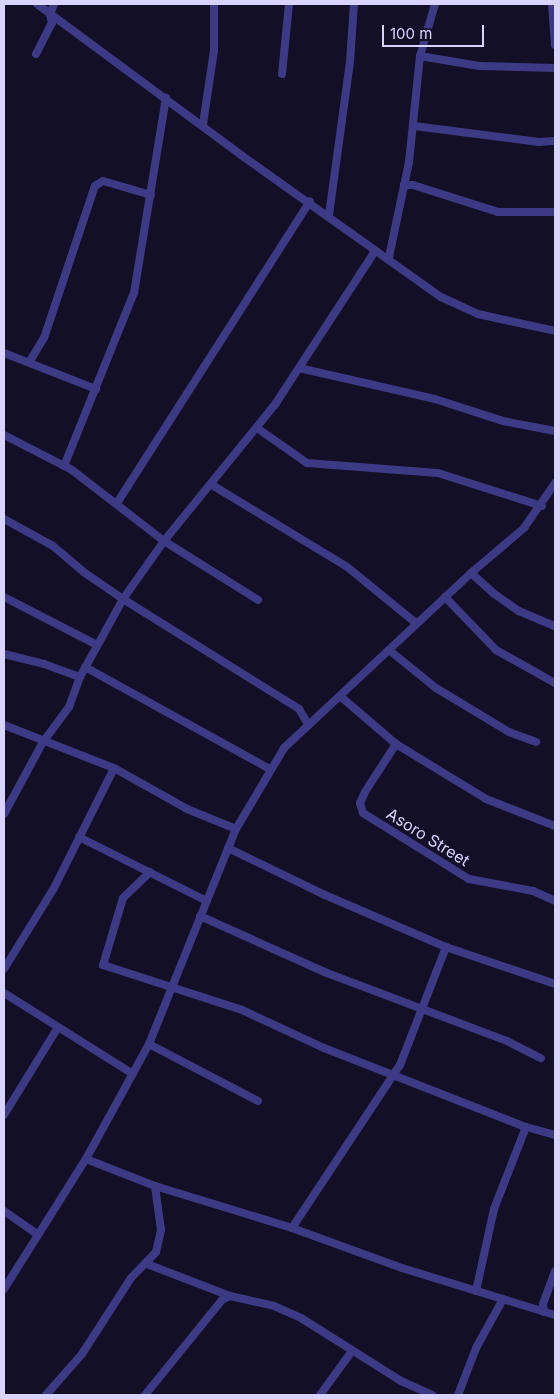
<!DOCTYPE html>
<style>
body{margin:0}
#map{position:relative;width:559px;height:1399px;overflow:hidden;background:#130f26;font-family:Inter,sans-serif}
div>[style]{position:absolute}
.street>*{height:8px;margin:-4px;padding:0 4px;transform-origin:4px;border-radius:4px;background:#3d3a85}
span{translate:-50% -50%;white-space:nowrap;text-align:center;line-height:1.15;-webkit-text-stroke:4px #130f26;paint-order:stroke}
.street-label{font-size:16px;color:#d9d4ff}
.frame{position:absolute;inset:0;border:5px solid #d9d4ff;pointer-events:none}
.scale{position:absolute;left:382px;top:25px;width:102px;height:22px;box-sizing:border-box;border:2px solid #d9d4ff;border-top:0;padding-left:6px;font-size:15px;line-height:18px;white-space:nowrap;color:#d9d4ff;-webkit-text-stroke:4px #130f26;paint-order:stroke}
</style>
<div id="map">
<div class="street">
<i style="left:37px;top:4px;width:254px;rotate:36.5deg"></i>
<i style="left:241px;top:155px;width:245px;rotate:35.4deg"></i>
<i style="left:441px;top:297px;width:41px;rotate:24.7deg"></i>
<i style="left:478px;top:314px;width:79px;rotate:12.4deg"></i>
<i style="left:552px;top:4px;width:41px;rotate:85.8deg"></i>
<i style="left:36px;top:54px;width:35px;rotate:-63deg"></i>
<i style="left:52px;top:23px;width:9px;rotate:-103deg"></i>
<i style="left:50px;top:14px;width:11px;rotate:-68deg"></i>
<i style="left:420px;top:56px;width:60px;rotate:9.6deg"></i>
<i style="left:479px;top:66px;width:76px;rotate:1.5deg"></i>
<i style="left:282px;top:74px;width:70px;rotate:-84.3deg"></i>
<i style="left:203px;top:124px;width:75px;rotate:-81.5deg"></i>
<i style="left:214px;top:50px;width:46px;rotate:-90deg"></i>
<i style="left:414px;top:126px;width:126px;rotate:7.3deg"></i>
<i style="left:539px;top:142px;width:16px;rotate:-4deg"></i>
<i style="left:404px;top:185px;width:9px"></i>
<i style="left:413px;top:185px;width:89px;rotate:17.6deg"></i>
<i style="left:498px;top:212px;width:57px"></i>
<i style="left:329px;top:215px;width:154px;rotate:-82.2deg"></i>
<i style="left:350px;top:62px;width:58px;rotate:-86.1deg"></i>
<i style="left:389px;top:257px;width:97px;rotate:-78.1deg"></i>
<i style="left:409px;top:162px;width:107px;rotate:-84.1deg"></i>
<i style="left:420px;top:56px;width:54px;rotate:-73.9deg"></i>
<i style="left:4px;top:353px;width:99px;rotate:21.4deg"></i>
<i style="left:30px;top:361px;width:27px;rotate:-59deg"></i>
<i style="left:44px;top:338px;width:160px;rotate:-71.5deg"></i>
<i style="left:95px;top:186px;width:9px;rotate:-32deg"></i>
<i style="left:103px;top:181px;width:50px;rotate:16.3deg"></i>
<i style="left:299px;top:368px;width:139px;rotate:12.8deg"></i>
<i style="left:435px;top:399px;width:71px;rotate:17.9deg"></i>
<i style="left:503px;top:421px;width:53px;rotate:10.9deg"></i>
<i style="left:257px;top:428px;width:61px;rotate:35deg"></i>
<i style="left:307px;top:463px;width:131px;rotate:4.4deg"></i>
<i style="left:438px;top:473px;width:109px;rotate:17.6deg"></i>
<i style="left:4px;top:435px;width:76px;rotate:27.2deg"></i>
<i style="left:72px;top:470px;width:116px;rotate:37.7deg"></i>
<i style="left:164px;top:541px;width:111px;rotate:32.1deg"></i>
<i style="left:64px;top:466px;width:187px;rotate:-68deg"></i>
<i style="left:134px;top:293px;width:198px;rotate:-80.7deg"></i>
<i style="left:212px;top:485px;width:157px;rotate:31.2deg"></i>
<i style="left:346px;top:566px;width:90px;rotate:39.2deg"></i>
<i style="left:117px;top:503px;width:358px;rotate:-57.4deg"></i>
<i style="left:4px;top:519px;width:56px;rotate:28.9deg"></i>
<i style="left:53px;top:546px;width:42px;rotate:40.2deg"></i>
<i style="left:85px;top:573px;width:46px;rotate:34.4deg"></i>
<i style="left:123px;top:599px;width:208px;rotate:32deg"></i>
<i style="left:299px;top:709px;width:17px;rotate:59deg"></i>
<i style="left:471px;top:573px;width:30px;rotate:42deg"></i>
<i style="left:493px;top:593px;width:32px;rotate:35deg"></i>
<i style="left:519px;top:611px;width:39px;rotate:23deg"></i>
<i style="left:4px;top:597px;width:105px;rotate:27.3deg"></i>
<i style="left:445px;top:597px;width:74px;rotate:46.1deg"></i>
<i style="left:496px;top:650px;width:68px;rotate:29.2deg"></i>
<i style="left:389px;top:650px;width:60px;rotate:39deg"></i>
<i style="left:436px;top:688px;width:85px;rotate:31.1deg"></i>
<i style="left:509px;top:732px;width:29px;rotate:20deg"></i>
<i style="left:4px;top:654px;width:41px;rotate:14deg"></i>
<i style="left:44px;top:664px;width:38px;rotate:20deg"></i>
<i style="left:85px;top:667px;width:211px;rotate:28.9deg"></i>
<i style="left:340px;top:696px;width:74px;rotate:40.6deg"></i>
<i style="left:396px;top:744px;width:105px;rotate:31.4deg"></i>
<i style="left:486px;top:799px;width:74px;rotate:21.4deg"></i>
<i style="left:4px;top:725px;width:118px;rotate:21.4deg"></i>
<i style="left:114px;top:768px;width:84px;rotate:29.3deg"></i>
<i style="left:187px;top:809px;width:53px;rotate:22.2deg"></i>
<i style="left:396px;top:744px;width:57px;rotate:122.9deg"></i>
<i style="left:365px;top:792px;width:12px;rotate:114deg"></i>
<i style="left:360px;top:803px;width:10px;rotate:73deg"></i>
<i style="left:363px;top:813px;width:125px;rotate:31.9deg"></i>
<i style="left:469px;top:879px;width:65px;rotate:10.6deg"></i>
<i style="left:533px;top:891px;width:24px;rotate:24deg"></i>
<i style="left:4px;top:814px;width:82px;rotate:-61.6deg"></i>
<i style="left:43px;top:742px;width:44px;rotate:-53.4deg"></i>
<i style="left:69px;top:707px;width:32px;rotate:-70deg"></i>
<i style="left:80px;top:677px;width:89px;rotate:-61.1deg"></i>
<i style="left:123px;top:599px;width:71px;rotate:-54.7deg"></i>
<i style="left:164px;top:541px;width:178px;rotate:-50.9deg"></i>
<i style="left:276px;top:403px;width:181px;rotate:-56.9deg"></i>
<i style="left:79px;top:837px;width:143px;rotate:26.6deg"></i>
<i style="left:228px;top:848px;width:108px;rotate:25.9deg"></i>
<i style="left:325px;top:895px;width:132px;rotate:23.3deg"></i>
<i style="left:446px;top:947px;width:115px;rotate:18.7deg"></i>
<i style="left:150px;top:872px;width:37px;rotate:136deg"></i>
<i style="left:123px;top:898px;width:70px;rotate:106.6deg"></i>
<i style="left:103px;top:965px;width:146px;rotate:17.9deg"></i>
<i style="left:242px;top:1010px;width:90px;rotate:24.9deg"></i>
<i style="left:324px;top:1048px;width:217px;rotate:21.4deg"></i>
<i style="left:526px;top:1127px;width:30px;rotate:15deg"></i>
<i style="left:200px;top:916px;width:139px;rotate:24.2deg"></i>
<i style="left:327px;top:973px;width:192px;rotate:20.7deg"></i>
<i style="left:507px;top:1041px;width:38px;rotate:27deg"></i>
<i style="left:4px;top:969px;width:95px;rotate:-58.3deg"></i>
<i style="left:54px;top:888px;width:134px;rotate:-63.4deg"></i>
<i style="left:4px;top:993px;width:152px;rotate:32.1deg"></i>
<i style="left:149px;top:1044px;width:123px;rotate:27.6deg"></i>
<i style="left:4px;top:1115px;width:101px;rotate:-58.4deg"></i>
<i style="left:86px;top:1159px;width:74px;rotate:21.4deg"></i>
<i style="left:155px;top:1186px;width:143px;rotate:17deg"></i>
<i style="left:292px;top:1228px;width:117px;rotate:20deg"></i>
<i style="left:402px;top:1268px;width:160px;rotate:17.1deg"></i>
<i style="left:4px;top:1211px;width:40px;rotate:34.9deg"></i>
<i style="left:292px;top:1228px;width:196px;rotate:-56.5deg"></i>
<i style="left:400px;top:1065px;width:127px;rotate:-68.7deg"></i>
<i style="left:147px;top:1264px;width:89px;rotate:21.1deg"></i>
<i style="left:4px;top:1289px;width:154px;rotate:-57.8deg"></i>
<i style="left:86px;top:1159px;width:131px;rotate:-61.3deg"></i>
<i style="left:149px;top:1044px;width:232px;rotate:-68deg"></i>
<i style="left:236px;top:829px;width:94px;rotate:-59.3deg"></i>
<i style="left:284px;top:748px;width:256px;rotate:-43.1deg"></i>
<i style="left:471px;top:573px;width:70px;rotate:-40.3deg"></i>
<i style="left:524px;top:528px;width:55px;rotate:-55.4deg"></i>
<i style="left:476px;top:1291px;width:84px;rotate:-77.6deg"></i>
<i style="left:494px;top:1209px;width:88px;rotate:-68.7deg"></i>
<i style="left:544px;top:1312px;width:8px;rotate:-97deg"></i>
<i style="left:543px;top:1304px;width:35px;rotate:-70deg"></i>
<i style="left:46px;top:1395px;width:55px;rotate:-48.7deg"></i>
<i style="left:82px;top:1354px;width:90px;rotate:-57.2deg"></i>
<i style="left:131px;top:1278px;width:36px;rotate:-46deg"></i>
<i style="left:156px;top:1252px;width:23px;rotate:-77deg"></i>
<i style="left:161px;top:1230px;width:44px;rotate:-97.8deg"></i>
<i style="left:145px;top:1395px;width:122px;rotate:-51deg"></i>
<i style="left:222px;top:1300px;width:9px;rotate:-27deg"></i>
<i style="left:230px;top:1296px;width:45px;rotate:12.8deg"></i>
<i style="left:274px;top:1306px;width:30px;rotate:24deg"></i>
<i style="left:301px;top:1318px;width:118px;rotate:32.2deg"></i>
<i style="left:401px;top:1381px;width:34px;rotate:24deg"></i>
<i style="left:320px;top:1395px;width:54px;rotate:-54deg"></i>
<i style="left:458px;top:1395px;width:50px;rotate:-69deg"></i>
<i style="left:476px;top:1348px;width:56px;rotate:-61.1deg"></i>
</div>
<div class="street-label">
<span style="left:428px;top:837px;rotate:32deg">Asoro Street</span>
</div>
<div class="frame"></div>
<div class="scale">100 m</div>
</div>
